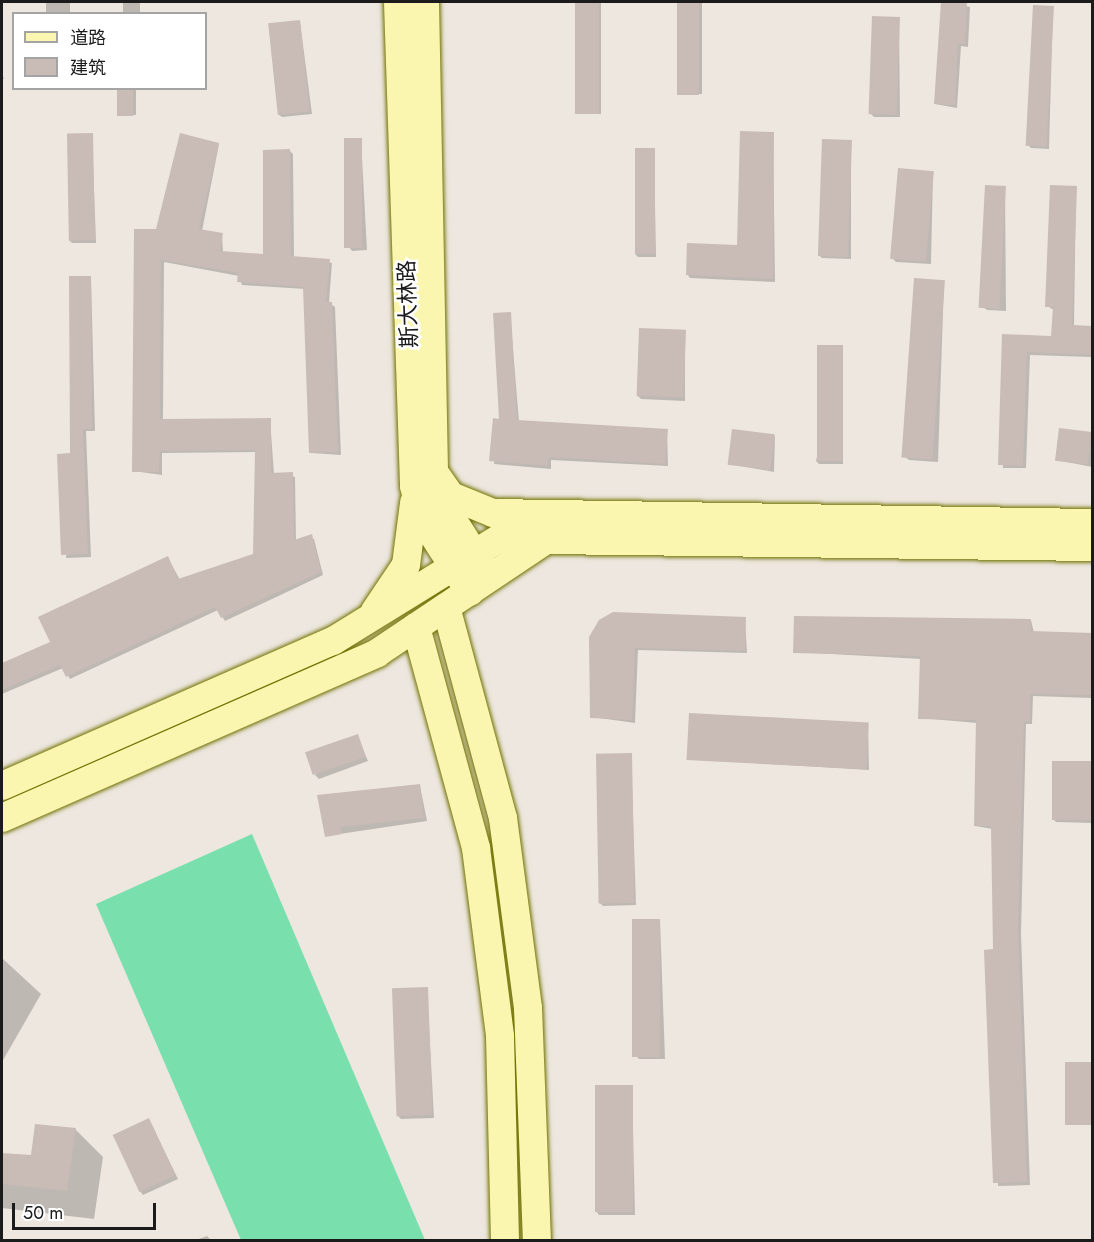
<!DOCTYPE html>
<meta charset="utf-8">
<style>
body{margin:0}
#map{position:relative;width:1094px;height:1242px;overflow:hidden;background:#ede7df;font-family:Jost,"Noto Sans SC",sans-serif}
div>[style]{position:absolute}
.pitch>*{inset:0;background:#79e0ad}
.shadow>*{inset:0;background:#0003;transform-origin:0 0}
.building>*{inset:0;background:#c9bcb6;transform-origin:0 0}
.roads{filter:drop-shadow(0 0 2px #727201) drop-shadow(0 0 2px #727201)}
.secondary>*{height:28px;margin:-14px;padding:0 14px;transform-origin:14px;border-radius:14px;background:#fbf6af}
span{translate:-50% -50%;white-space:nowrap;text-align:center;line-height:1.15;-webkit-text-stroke:5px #fff;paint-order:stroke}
.street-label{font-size:22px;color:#1b1b1b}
.frame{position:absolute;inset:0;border:3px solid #1b1b1b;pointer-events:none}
.legend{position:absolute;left:12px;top:12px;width:195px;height:78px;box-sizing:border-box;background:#fff;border:2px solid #a4a4a4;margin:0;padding:8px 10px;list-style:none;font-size:18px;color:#1b1b1b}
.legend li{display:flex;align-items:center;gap:12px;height:30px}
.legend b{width:30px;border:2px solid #a4a4a4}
.scale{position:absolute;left:12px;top:1203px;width:144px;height:27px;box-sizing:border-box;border:3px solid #1b1b1b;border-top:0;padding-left:8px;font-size:18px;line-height:21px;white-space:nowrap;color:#1b1b1b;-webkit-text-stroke:4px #fff;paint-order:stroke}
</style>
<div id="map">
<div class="pitch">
<i style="clip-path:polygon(252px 834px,425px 1240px,241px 1240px,96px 904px)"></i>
</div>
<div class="shadow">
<i style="left:46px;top:2px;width:24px;height:12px"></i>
<i style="left:123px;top:2px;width:17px;height:12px"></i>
<i style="left:577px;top:2px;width:24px;height:112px"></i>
<i style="left:678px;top:2px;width:24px;height:92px"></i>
<i style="clip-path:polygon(943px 2px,970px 7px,968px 47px,961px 46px,957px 108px,935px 104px)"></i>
<i style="clip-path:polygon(1053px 7px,1049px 149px,1031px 148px,1028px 145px)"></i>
<i style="clip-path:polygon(899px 18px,900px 117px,874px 117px,870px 113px)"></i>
<i style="clip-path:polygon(300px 22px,312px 114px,282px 117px,278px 114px)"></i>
<i style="left:2px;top:75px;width:4px;height:534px;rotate:56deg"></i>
<i style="left:119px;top:88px;width:17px;height:27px"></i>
<i style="clip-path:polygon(773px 133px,775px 282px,690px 278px,687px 274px,739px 247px)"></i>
<i style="clip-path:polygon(92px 135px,96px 243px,72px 243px,69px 240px)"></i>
<i style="clip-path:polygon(361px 139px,367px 250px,352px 251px,349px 247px)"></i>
<i style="clip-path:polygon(851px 141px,851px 259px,822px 258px,819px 255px)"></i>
<i style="clip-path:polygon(219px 144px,202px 231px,222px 235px,223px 252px,265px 255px,290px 151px,293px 154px,294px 258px,332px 263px,329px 303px,335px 307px,341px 455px,311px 453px,305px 289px,242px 285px,239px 276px,164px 262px,163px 420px,270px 419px,274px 474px,295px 477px,296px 541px,314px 539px,323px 575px,225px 621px,218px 610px,70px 679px,63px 668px,2px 694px,2px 664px,52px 643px,168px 558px,180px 580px,254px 555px,257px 452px,162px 453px,162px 475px,133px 471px,157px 230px)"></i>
<i style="clip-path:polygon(654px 150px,656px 257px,638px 257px,635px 254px)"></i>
<i style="clip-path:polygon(933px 172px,931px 264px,896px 262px,893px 259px)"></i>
<i style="clip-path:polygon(1005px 187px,1006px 311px,987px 310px,983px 307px)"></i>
<i style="clip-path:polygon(1076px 187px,1074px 327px,1092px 328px,1092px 357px,1030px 355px,1026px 468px,1003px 468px,1004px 336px,1053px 337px,1054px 310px,1047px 306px)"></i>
<i style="clip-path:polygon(91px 278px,95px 431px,86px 431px,91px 557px,66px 558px)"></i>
<i style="clip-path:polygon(944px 281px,938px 462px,909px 460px,905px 457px)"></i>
<i style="clip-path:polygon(510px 313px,519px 422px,667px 430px,668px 466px,551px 460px,551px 469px,494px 464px)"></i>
<i style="clip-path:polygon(685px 331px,685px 401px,641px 399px,638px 396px)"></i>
<i style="clip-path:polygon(843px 347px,843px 464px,819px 464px,816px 461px)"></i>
<i style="clip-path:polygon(1060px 429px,1092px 433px,1092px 467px,1057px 460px)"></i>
<i style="clip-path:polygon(775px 436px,774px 472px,730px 464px)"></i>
<i style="clip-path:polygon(745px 619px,747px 653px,638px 650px,635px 723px,592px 717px,591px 638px)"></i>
<i style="clip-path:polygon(1031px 620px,1034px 633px,1092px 634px,1092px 698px,1033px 696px,1032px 724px,1026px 724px,1021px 934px,1030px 1185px,998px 1186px,993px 829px,975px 826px,977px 723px,920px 718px,921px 659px,795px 652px)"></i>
<i style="clip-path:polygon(868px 723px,869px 770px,689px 759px)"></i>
<i style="clip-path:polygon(357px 735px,368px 761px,319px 779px,315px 775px)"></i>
<i style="clip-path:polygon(631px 754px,636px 905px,603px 906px,600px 903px)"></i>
<i style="clip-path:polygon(1091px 763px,1092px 823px,1056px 822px,1053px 819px)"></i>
<i style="clip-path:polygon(420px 786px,427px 821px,326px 836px,319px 796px)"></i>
<i style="clip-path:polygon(660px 920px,665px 1059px,639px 1059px,636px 1056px)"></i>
<i style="clip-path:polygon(2px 958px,41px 994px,2px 1062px)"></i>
<i style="clip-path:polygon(427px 988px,434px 1118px,401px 1119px,397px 1115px)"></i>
<i style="left:1067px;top:1064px;width:25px;height:61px"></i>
<i style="clip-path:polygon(632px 1087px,635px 1215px,599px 1215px,596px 1211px)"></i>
<i style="clip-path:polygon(149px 1120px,178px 1179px,143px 1195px,140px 1191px)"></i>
<i style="clip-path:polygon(75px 1129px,103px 1157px,94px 1219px,2px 1208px,2px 1155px,33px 1156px)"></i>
<i style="clip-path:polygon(207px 1236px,211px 1240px,196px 1240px)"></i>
</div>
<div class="building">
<i style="left:575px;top:2px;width:24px;height:112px"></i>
<i style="left:677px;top:2px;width:22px;height:93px"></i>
<i style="clip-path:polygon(941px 2px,967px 2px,965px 44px,958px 44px,955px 105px,934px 104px)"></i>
<i style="left:1033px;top:5px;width:21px;height:141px;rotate:3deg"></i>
<i style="left:872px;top:16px;width:28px;height:98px;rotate:2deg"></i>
<i style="left:300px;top:20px;width:92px;height:32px;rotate:84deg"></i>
<i style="left:117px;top:88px;width:16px;height:28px"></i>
<i style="clip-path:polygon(740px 131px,774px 132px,773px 279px,686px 275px,687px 243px,737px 245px)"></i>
<i style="left:93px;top:133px;width:107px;height:26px;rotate:89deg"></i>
<i style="clip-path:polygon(180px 133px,219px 143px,199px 229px,223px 233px,220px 251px,263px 254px,263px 150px,290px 149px,291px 256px,330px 259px,326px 302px,332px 302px,338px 452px,309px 453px,303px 287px,237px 282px,238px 273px,161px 260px,160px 419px,271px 418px,271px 473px,293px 472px,294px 540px,312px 534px,321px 572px,221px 618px,215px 607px,66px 677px,60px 665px,2px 690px,2px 663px,50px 642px,38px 617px,168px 556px,178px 579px,253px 554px,255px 450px,160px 451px,159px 472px,132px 472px,134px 229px,156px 229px)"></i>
<i style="left:344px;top:138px;width:18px;height:110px"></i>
<i style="left:822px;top:139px;width:30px;height:117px;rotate:2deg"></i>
<i style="left:635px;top:148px;width:20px;height:106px"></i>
<i style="left:898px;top:168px;width:36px;height:91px;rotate:5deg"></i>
<i style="left:985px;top:185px;width:21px;height:123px;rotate:3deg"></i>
<i style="clip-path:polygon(1050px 185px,1077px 186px,1072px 325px,1092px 326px,1092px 355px,1027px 352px,1023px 466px,998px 465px,1002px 334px,1051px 336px,1053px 307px,1045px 307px)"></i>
<i style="clip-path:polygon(69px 276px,91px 276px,92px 429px,83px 429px,88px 554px,61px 555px,57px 454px,70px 453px)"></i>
<i style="left:914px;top:278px;width:31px;height:180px;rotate:4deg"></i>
<i style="clip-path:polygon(511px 312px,517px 420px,668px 429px,665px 464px,549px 457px,548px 466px,489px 461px,493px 418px,499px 419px,493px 313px)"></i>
<i style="left:639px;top:328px;width:47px;height:68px;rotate:2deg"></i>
<i style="left:817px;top:345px;width:26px;height:116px"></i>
<i style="left:1059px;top:428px;width:33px;height:33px;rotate:7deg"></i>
<i style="left:732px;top:429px;width:43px;height:36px;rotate:7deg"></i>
<i style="clip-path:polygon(613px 612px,746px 617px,745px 651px,635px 648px,632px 720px,590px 718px,589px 637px,599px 620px)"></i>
<i style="clip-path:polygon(794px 616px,1031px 619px,1031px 631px,1092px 633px,1092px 695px,1030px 694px,1030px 721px,1024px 721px,1018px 929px,1027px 1182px,993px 1183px,984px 950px,993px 949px,991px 826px,974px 826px,976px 720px,918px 719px,920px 656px,793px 653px)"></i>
<i style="left:689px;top:713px;width:180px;height:47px;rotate:3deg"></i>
<i style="left:358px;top:734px;width:24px;height:56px;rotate:71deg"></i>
<i style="left:632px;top:753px;width:150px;height:36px;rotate:89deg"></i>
<i style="left:1052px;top:761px;width:40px;height:59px"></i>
<i style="clip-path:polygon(420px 784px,424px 818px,341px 827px,342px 834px,325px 837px,317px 795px)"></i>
<i style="left:632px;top:919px;width:28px;height:138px"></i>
<i style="left:428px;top:987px;width:128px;height:36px;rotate:88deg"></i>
<i style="left:1065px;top:1062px;width:27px;height:63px"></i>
<i style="left:595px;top:1085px;width:38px;height:127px"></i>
<i style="left:149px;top:1118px;width:63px;height:40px;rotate:65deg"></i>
<i style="clip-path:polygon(35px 1124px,76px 1128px,67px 1191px,2px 1184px,2px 1153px,31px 1155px)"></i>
</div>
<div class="roads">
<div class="secondary">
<i style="left:398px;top:2px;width:484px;rotate:88.1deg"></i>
<i style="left:414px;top:486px;width:33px;rotate:76deg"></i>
<i style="left:422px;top:518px;width:88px;rotate:57deg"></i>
<i style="left:425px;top:2px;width:470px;rotate:88.9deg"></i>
<i style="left:434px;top:472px;width:32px;rotate:76deg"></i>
<i style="left:442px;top:503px;width:78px;rotate:57.5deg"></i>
<i style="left:434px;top:472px;width:29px;rotate:55deg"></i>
<i style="left:451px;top:496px;width:45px;rotate:22deg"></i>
<i style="left:493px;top:513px;width:599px;rotate:0.96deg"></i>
<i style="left:446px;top:607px;width:219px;rotate:74.9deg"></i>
<i style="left:503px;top:818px;width:192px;rotate:82.5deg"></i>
<i style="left:528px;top:1008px;width:232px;rotate:87.8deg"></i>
<i style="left:375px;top:611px;width:55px;rotate:-56deg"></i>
<i style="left:406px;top:565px;width:63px;rotate:-82.6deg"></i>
<i style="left:416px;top:627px;width:229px;rotate:74.8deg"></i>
<i style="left:476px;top:848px;width:190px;rotate:82.7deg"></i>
<i style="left:500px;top:1036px;width:204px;rotate:88.6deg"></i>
<i style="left:2px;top:786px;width:361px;rotate:-23.7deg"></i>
<i style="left:333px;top:641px;width:238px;rotate:-31.7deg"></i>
<i style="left:2px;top:818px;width:410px;rotate:-23.7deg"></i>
<i style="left:377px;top:653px;width:203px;rotate:-33.8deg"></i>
<i style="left:546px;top:540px;width:546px;rotate:0.73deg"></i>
</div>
</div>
<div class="street-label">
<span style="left:408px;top:304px;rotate:-92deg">斯大林路</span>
</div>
<div class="frame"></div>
<ul class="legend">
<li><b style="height:8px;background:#fbf6af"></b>道路</li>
<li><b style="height:16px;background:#c9bcb6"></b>建筑</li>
</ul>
<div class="scale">50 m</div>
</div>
